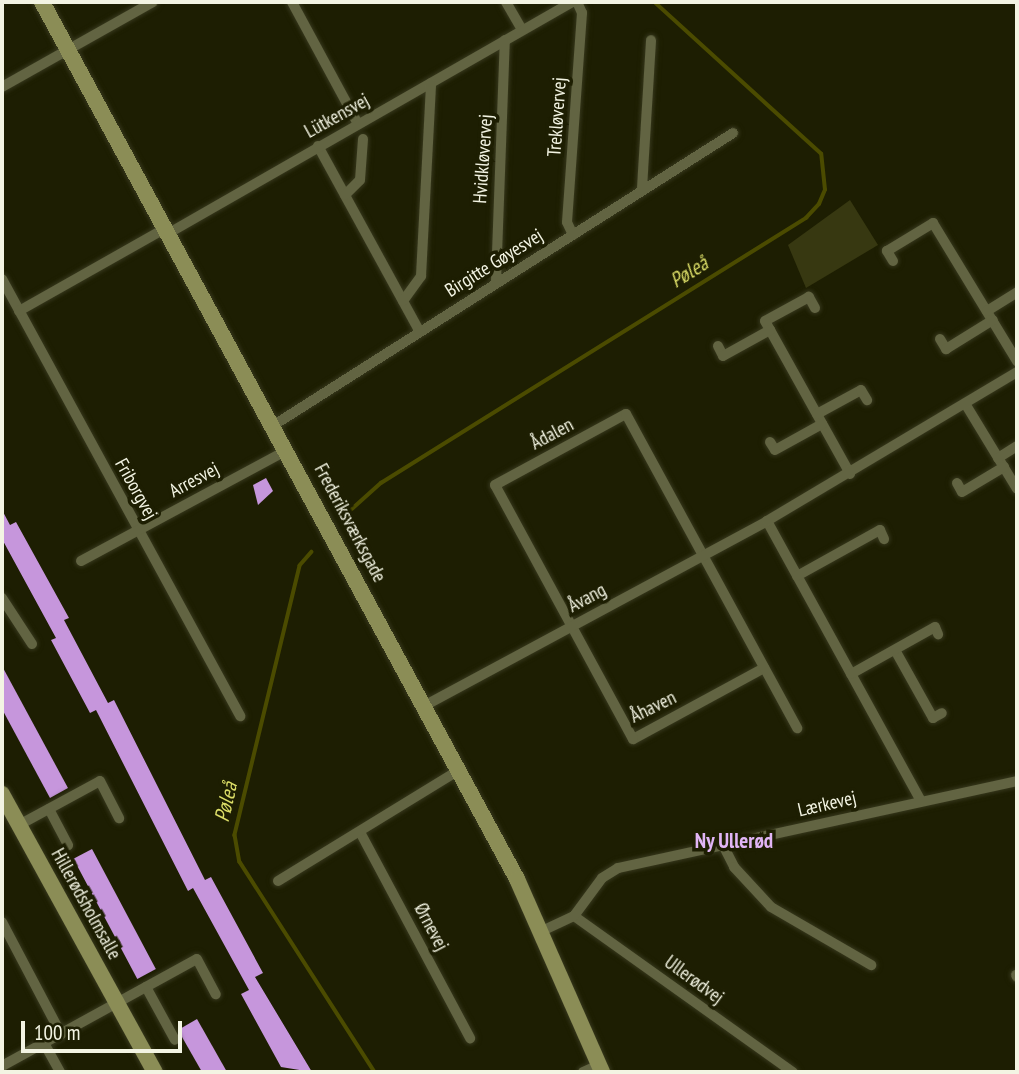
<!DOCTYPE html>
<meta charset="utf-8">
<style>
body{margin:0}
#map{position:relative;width:1019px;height:1074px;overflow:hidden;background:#1d1e02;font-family:"PT Sans Narrow",sans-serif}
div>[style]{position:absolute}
.green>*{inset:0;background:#373811}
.stream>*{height:3.5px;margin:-1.75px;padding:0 1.75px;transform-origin:1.75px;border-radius:1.75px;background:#4b4b00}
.building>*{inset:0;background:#c696dc;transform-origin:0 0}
.roads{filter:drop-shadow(0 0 2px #37381d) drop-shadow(0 0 2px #37381d)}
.street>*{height:10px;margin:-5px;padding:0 5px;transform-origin:5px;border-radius:5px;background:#626442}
.secondary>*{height:16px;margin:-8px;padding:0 8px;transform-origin:8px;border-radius:8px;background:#8b8d56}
span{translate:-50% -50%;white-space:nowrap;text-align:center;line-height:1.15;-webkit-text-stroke:7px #1d1e02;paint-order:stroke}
.street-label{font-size:19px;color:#f3f4e3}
.water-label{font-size:21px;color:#dbdd67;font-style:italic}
.neighbourhood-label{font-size:21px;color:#e1b5f6;font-weight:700}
.frame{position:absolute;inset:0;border:4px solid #f3f4e3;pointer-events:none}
.scale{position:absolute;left:21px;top:1021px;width:161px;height:32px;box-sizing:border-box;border:4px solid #f3f4e3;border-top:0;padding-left:9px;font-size:21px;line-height:24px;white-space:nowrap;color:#f3f4e3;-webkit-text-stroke:5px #1d1e02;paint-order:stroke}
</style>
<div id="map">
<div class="green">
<i style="clip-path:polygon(850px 200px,878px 245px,806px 288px,788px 245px)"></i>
</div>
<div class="stream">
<i style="left:343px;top:517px;width:51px;rotate:-41.8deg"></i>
<i style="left:381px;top:483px;width:501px;rotate:-31.94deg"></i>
<i style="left:806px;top:218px;width:19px;rotate:-47deg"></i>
<i style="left:819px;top:204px;width:15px;rotate:-67deg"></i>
<i style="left:825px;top:190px;width:36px;rotate:-96deg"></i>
<i style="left:821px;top:154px;width:226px;rotate:-137.7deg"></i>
<i style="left:312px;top:552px;width:18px;rotate:131deg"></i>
<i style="left:300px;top:566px;width:277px;rotate:103.6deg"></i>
<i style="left:235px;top:835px;width:27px;rotate:80deg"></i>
<i style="left:240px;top:862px;width:250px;rotate:57.3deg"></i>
</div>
<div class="building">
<i style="clip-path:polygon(266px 478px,273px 491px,258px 505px,253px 485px)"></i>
<i style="clip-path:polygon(2px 510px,10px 525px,16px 522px,69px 618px,64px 620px,108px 703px,114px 700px,205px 880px,211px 877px,263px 973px,255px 977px,312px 1072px,281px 1067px,241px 994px,249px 990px,193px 888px,188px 891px,96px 710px,90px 713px,51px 640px,56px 638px,2px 539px)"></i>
<i style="clip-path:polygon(2px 666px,68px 788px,50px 798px,2px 709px)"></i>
<i style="left:92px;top:849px;width:136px;height:21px;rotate:62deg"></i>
<i style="clip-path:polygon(197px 1019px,227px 1072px,202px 1072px,178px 1030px)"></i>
</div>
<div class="roads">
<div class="street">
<i style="left:292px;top:2px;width:139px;rotate:61.6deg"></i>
<i style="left:506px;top:2px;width:32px;rotate:60deg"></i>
<i style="left:2px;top:87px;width:173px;rotate:-29.4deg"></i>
<i style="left:318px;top:146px;width:212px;rotate:61.3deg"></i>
<i style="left:642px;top:188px;width:148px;rotate:-86.5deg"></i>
<i style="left:345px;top:195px;width:21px;rotate:-45deg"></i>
<i style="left:360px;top:180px;width:41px;rotate:-85.8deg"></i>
<i style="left:169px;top:233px;width:465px;rotate:-29.8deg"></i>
<i style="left:573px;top:235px;width:14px;rotate:-115deg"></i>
<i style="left:567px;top:222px;width:210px;rotate:-85.9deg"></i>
<i style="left:582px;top:13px;width:12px;rotate:-114deg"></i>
<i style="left:893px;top:261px;width:12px;rotate:-121deg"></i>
<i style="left:887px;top:251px;width:54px;rotate:-31.3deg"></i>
<i style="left:933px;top:223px;width:162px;rotate:58.7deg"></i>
<i style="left:2px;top:279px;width:498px;rotate:61.4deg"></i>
<i style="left:496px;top:281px;width:241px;rotate:-87.9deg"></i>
<i style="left:403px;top:301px;width:31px;rotate:-54deg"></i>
<i style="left:421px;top:276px;width:193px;rotate:-87deg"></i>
<i style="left:815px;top:308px;width:13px;rotate:-119deg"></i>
<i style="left:809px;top:297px;width:50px;rotate:151.4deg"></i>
<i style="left:765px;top:321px;width:175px;rotate:60.9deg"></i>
<i style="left:19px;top:311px;width:169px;rotate:-29.5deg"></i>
<i style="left:987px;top:311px;width:36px;rotate:-32deg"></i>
<i style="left:940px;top:339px;width:12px;rotate:59deg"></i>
<i style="left:946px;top:349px;width:55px;rotate:-31.7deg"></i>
<i style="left:718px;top:346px;width:11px;rotate:63deg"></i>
<i style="left:723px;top:356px;width:54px;rotate:-29deg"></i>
<i style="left:966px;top:405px;width:98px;rotate:58.7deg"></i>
<i style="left:817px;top:414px;width:50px;rotate:-28.6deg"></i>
<i style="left:861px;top:390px;width:12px;rotate:59deg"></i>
<i style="left:274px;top:425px;width:544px;rotate:-32.46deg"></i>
<i style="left:770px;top:442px;width:9px;rotate:58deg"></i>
<i style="left:775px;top:450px;width:54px;rotate:-29deg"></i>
<i style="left:998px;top:458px;width:22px;rotate:-32deg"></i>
<i style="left:957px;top:483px;width:10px;rotate:61deg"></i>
<i style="left:962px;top:492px;width:49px;rotate:-30.8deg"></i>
<i style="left:767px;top:521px;width:320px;rotate:61.2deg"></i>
<i style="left:81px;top:561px;width:234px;rotate:-28.3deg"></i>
<i style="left:797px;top:576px;width:95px;rotate:-29deg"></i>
<i style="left:880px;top:530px;width:10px;rotate:66deg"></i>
<i style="left:2px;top:598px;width:55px;rotate:56.9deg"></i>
<i style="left:895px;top:650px;width:78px;rotate:60.8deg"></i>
<i style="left:933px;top:718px;width:10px;rotate:-29deg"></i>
<i style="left:764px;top:668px;width:149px;rotate:151.5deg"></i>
<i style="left:633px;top:739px;width:289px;rotate:-118.5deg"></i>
<i style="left:495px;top:485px;width:149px;rotate:-28.5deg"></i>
<i style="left:626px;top:414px;width:358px;rotate:61.4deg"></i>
<i style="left:851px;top:674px;width:96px;rotate:-29.2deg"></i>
<i style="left:935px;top:627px;width:8px;rotate:67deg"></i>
<i style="left:424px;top:706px;width:390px;rotate:-28.3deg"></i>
<i style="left:767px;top:521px;width:291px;rotate:-30.8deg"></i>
<i style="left:49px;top:809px;width:41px;rotate:62.2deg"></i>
<i style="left:19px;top:825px;width:92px;rotate:-28.5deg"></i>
<i style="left:100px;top:781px;width:42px;rotate:62.8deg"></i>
<i style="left:360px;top:832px;width:234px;rotate:61.9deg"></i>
<i style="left:723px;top:845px;width:25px;rotate:63deg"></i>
<i style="left:734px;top:867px;width:54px;rotate:47.2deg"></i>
<i style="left:771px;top:907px;width:116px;rotate:30.1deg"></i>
<i style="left:278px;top:881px;width:212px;rotate:-31.5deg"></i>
<i style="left:574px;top:916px;width:269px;rotate:35.5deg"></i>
<i style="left:2px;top:922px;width:127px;rotate:62.2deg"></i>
<i style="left:544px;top:930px;width:33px;rotate:-25deg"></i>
<i style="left:574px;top:916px;width:47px;rotate:-53.6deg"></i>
<i style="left:602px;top:878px;width:19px;rotate:-32deg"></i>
<i style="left:618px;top:868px;width:408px;rotate:-12.3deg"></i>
<i style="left:1016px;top:975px;width:2px;rotate:63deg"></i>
<i style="left:146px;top:987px;width:60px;rotate:61.3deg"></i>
<i style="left:44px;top:1043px;width:33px;rotate:61deg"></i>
<i style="left:2px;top:1066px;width:222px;rotate:-28.8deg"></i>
<i style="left:197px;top:959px;width:40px;rotate:62deg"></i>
<i style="left:583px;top:1072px;width:17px;rotate:-24deg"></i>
</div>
<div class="secondary">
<i style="left:42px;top:2px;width:997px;rotate:61.56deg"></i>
<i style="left:517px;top:879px;width:211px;rotate:66.2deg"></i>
<i style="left:2px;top:794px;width:317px;rotate:61.2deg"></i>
</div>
</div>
<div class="street-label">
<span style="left:337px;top:116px;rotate:-29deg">Lütkensvej</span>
<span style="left:557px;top:117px;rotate:-86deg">Trekløvervej</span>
<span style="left:483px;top:159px;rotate:-86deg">Hvidkløvervej</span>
<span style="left:494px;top:263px;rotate:-32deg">Birgitte Gøyesvej</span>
<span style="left:552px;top:434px;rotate:-28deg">Ådalen</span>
<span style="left:194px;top:480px;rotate:-28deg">Arresvej</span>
<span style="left:136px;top:489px;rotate:61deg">Friborgvej</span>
<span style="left:350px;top:523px;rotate:62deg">Frederiksværksgade</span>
<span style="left:587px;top:598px;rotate:-28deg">Åvang</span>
<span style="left:653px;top:707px;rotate:-26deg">Åhaven</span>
<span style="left:827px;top:804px;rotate:-13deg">Lærkevej</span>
<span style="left:86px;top:904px;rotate:61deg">Hillerødsholmsalle</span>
<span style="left:431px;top:927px;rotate:62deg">Ørnevej</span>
<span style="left:694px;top:980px;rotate:36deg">Ullerødvej</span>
</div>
<div class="water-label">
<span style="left:689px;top:272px;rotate:-32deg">Pøleå</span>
<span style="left:226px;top:802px;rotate:-77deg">Pøleå</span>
</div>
<div class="neighbourhood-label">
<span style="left:734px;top:841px">Ny Ullerød</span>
</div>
<div class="frame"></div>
<div class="scale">100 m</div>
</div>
